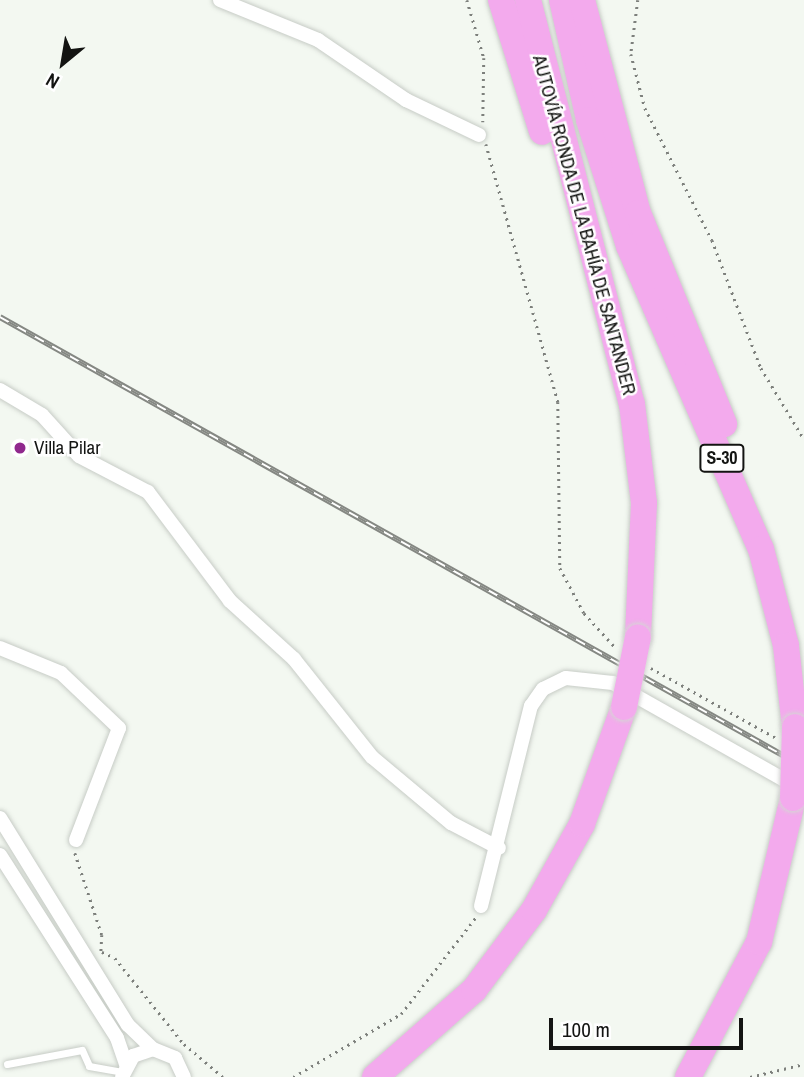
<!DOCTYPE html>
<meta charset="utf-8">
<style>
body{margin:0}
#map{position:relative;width:804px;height:1077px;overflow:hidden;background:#f3f8f1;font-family:"Archivo Narrow",sans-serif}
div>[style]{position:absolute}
.path>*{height:2.5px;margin-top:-1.25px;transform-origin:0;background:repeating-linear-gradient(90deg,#7d807c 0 2px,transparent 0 7px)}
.roads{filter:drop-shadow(0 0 2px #c7ccc6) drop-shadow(0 0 2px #c7ccc6)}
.service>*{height:7px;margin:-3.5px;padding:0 3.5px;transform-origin:3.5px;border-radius:3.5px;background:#fff}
.minor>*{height:14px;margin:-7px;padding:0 7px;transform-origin:7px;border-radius:7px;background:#fff}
.motorway>*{height:26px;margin:-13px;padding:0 13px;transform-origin:13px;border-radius:13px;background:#f3aaed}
.rail>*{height:6px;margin-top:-3px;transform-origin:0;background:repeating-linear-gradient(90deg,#fff 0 10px,#858883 0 20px);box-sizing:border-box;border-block:2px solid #858883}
.bridges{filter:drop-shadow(0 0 2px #d5d5d4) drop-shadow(0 0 2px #d5d5d4)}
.motorway-bridge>*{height:26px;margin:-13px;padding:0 13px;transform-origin:13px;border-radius:13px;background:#f3aaed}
.dots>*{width:19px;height:19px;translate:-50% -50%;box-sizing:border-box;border:4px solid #fff;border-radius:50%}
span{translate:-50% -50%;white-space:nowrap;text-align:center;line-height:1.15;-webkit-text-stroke:5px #fff;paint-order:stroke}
.shield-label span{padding:2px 5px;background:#fff;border:2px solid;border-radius:5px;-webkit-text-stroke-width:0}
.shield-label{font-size:18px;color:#131412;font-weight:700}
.street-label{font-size:19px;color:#131412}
.poi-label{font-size:19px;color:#131412}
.left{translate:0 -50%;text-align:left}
.north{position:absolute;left:28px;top:28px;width:70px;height:70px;-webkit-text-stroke:5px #fff;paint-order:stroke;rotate:210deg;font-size:19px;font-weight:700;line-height:28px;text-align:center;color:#131412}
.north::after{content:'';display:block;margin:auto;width:24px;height:32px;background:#131412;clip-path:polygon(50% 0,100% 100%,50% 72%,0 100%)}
.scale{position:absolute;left:549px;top:1018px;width:194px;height:32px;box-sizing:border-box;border:4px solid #131412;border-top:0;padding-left:9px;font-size:21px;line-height:24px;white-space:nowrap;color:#131412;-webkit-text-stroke:5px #fff;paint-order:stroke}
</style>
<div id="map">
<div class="path">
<i style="left:467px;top:0;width:60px;rotate:73.7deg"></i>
<i style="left:484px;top:58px;width:64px;rotate:90.9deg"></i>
<i style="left:638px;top:0;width:54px;rotate:97.4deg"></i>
<i style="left:631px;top:54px;width:56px;rotate:75.5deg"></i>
<i style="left:645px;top:108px;width:148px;rotate:63.1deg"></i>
<i style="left:712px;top:240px;width:137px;rotate:69.1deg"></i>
<i style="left:761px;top:368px;width:83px;rotate:58.8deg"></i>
<i style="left:486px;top:144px;width:268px;rotate:74.4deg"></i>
<i style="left:558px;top:402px;width:166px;rotate:89.3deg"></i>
<i style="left:560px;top:568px;width:51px;rotate:61.9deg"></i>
<i style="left:584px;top:613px;width:46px;rotate:47.6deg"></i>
<i style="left:651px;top:668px;width:143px;rotate:29.2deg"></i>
<i style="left:75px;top:853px;width:86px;rotate:71.8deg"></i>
<i style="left:102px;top:935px;width:18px;rotate:93deg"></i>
<i style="left:102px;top:952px;width:14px;rotate:25deg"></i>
<i style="left:115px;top:958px;width:110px;rotate:51.3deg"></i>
<i style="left:184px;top:1044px;width:51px;rotate:40.2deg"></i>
<i style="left:293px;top:1077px;width:125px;rotate:-30.3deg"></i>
<i style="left:401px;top:1014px;width:123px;rotate:-52.3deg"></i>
<i style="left:750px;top:1077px;width:56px;rotate:-13.5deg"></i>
</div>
<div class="roads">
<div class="service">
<i style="left:7px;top:1064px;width:76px;rotate:-10.6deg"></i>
<i style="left:82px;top:1050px;width:17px;rotate:66deg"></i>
<i style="left:89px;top:1066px;width:35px;rotate:10deg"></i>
</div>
<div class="minor">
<i style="left:220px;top:0;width:106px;rotate:22.2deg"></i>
<i style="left:318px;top:40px;width:107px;rotate:34.3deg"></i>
<i style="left:406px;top:100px;width:81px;rotate:25.6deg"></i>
<i style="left:0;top:390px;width:49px;rotate:30.8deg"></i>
<i style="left:42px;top:415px;width:55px;rotate:47.9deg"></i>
<i style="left:79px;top:456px;width:78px;rotate:27.6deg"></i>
<i style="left:148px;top:492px;width:136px;rotate:53deg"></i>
<i style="left:230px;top:601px;width:86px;rotate:42.2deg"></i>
<i style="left:294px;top:659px;width:125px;rotate:51.5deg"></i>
<i style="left:372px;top:757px;width:103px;rotate:39.9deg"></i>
<i style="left:451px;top:823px;width:54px;rotate:27.5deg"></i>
<i style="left:0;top:648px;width:66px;rotate:22.3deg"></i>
<i style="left:61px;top:673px;width:80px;rotate:43.5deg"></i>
<i style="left:119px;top:728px;width:120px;rotate:111deg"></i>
<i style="left:0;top:818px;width:243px;rotate:58.3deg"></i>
<i style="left:128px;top:1025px;width:35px;rotate:44deg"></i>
<i style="left:0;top:855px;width:217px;rotate:57.4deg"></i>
<i style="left:117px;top:1038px;width:28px;rotate:71deg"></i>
<i style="left:481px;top:906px;width:206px;rotate:-76deg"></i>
<i style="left:531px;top:706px;width:21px;rotate:-55deg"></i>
<i style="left:543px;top:689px;width:25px;rotate:-26deg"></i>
<i style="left:566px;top:678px;width:47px;rotate:6.1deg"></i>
<i style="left:613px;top:683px;width:211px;rotate:29.5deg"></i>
<i style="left:122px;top:1077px;width:24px;rotate:-62deg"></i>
<i style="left:133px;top:1056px;width:21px;rotate:-19deg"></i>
<i style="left:153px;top:1049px;width:24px;rotate:22deg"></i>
<i style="left:175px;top:1058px;width:21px;rotate:65deg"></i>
</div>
<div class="motorway">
<i style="left:501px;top:0;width:138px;rotate:72.7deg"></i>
<i style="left:528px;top:0;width:417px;rotate:75.6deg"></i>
<i style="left:632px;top:404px;width:100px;rotate:83.1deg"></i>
<i style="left:644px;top:503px;width:134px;rotate:92.6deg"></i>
<i style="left:562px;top:0;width:123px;rotate:77.3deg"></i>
<i style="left:589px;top:120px;width:132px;rotate:72.4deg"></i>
<i style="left:629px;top:246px;width:331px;rotate:66.5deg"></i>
<i style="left:761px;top:549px;width:100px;rotate:75.5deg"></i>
<i style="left:786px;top:646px;width:81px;rotate:83.7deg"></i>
<i style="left:582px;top:0;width:220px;rotate:75.3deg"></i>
<i style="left:638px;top:213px;width:228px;rotate:67.8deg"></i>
<i style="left:375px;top:1077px;width:132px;rotate:-41.3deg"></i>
<i style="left:474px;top:990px;width:100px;rotate:-53.1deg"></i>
<i style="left:534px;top:910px;width:98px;rotate:-60.8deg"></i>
<i style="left:582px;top:824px;width:124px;rotate:-70.3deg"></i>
<i style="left:688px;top:1077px;width:153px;rotate:-62.3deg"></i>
<i style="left:759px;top:942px;width:148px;rotate:-76.7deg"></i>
</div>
</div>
<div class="rail">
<i style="left:0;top:317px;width:921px;rotate:29.24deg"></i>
</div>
<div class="bridges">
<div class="motorway-bridge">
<i style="left:624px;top:707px;width:71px;rotate:-78.7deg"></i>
<i style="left:793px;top:798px;width:71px;rotate:-88.4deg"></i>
</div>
</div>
<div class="dots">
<i style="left:20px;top:448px;background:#90288d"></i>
</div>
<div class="shield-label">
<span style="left:722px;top:458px">S-30</span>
</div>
<div class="street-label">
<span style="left:584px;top:225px;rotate:75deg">AUTOVÍA RONDA DE LA BAHÍA DE SANTANDER</span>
</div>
<div class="poi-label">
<span class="left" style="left:34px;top:448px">Villa Pilar</span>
</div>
<div class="north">N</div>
<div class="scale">100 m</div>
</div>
